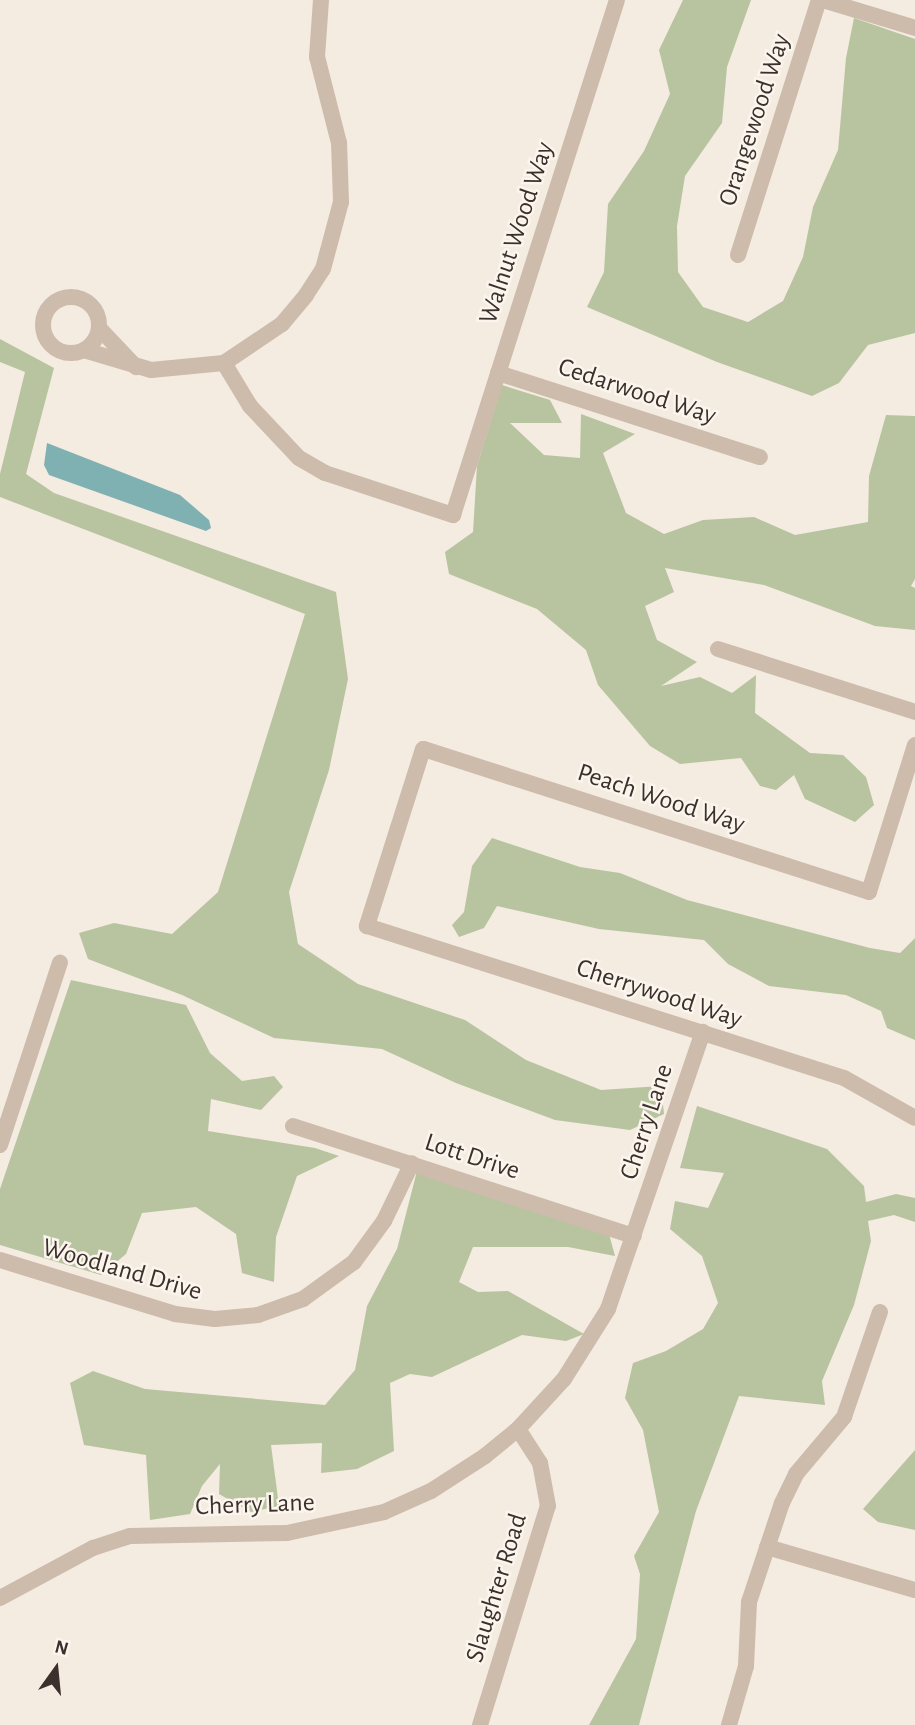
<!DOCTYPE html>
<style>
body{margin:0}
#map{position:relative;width:915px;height:1725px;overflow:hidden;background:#f4ebe1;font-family:"Alegreya Sans",sans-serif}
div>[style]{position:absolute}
.green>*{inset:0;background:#b8c4a0}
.water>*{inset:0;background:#7fb0b2}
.minor>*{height:16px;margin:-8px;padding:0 8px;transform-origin:8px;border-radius:8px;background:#cdbbac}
.minor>.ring{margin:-8px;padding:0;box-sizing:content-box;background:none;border:16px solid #cdbbac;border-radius:50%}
span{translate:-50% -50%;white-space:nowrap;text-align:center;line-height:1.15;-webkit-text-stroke:5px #fbf5ee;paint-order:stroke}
.street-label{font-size:26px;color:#3b302b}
.north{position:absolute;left:21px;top:1634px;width:70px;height:70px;-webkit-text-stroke:5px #fbf5ee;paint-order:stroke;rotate:15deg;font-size:19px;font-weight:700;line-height:28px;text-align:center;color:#3b302b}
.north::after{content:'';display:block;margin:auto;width:24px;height:32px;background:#3b302b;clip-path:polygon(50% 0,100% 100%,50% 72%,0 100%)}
</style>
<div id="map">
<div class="green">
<i style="clip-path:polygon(683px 0,751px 0,727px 67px,722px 123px,685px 176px,677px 226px,678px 272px,703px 307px,748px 322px,783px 301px,803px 257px,813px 207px,838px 150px,846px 58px,854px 18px,915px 39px,915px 333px,868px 345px,839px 383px,812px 396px,717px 362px,587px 307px,604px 272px,608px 204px,644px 151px,670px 94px,659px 50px)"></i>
<i style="clip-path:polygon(0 339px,54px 368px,26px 474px,54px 493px,336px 592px,348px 679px,329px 770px,289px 892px,298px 944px,358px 984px,465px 1020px,526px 1060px,601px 1090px,661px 1086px,664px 1114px,630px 1130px,555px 1120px,456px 1083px,382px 1049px,274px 1038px,182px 995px,88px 959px,79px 933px,114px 923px,172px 934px,218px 892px,305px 614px,0 497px,0 474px,25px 372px,0 362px)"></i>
<i style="clip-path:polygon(502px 385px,550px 400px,562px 423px,510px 423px,544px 455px,580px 458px,581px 414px,635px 434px,603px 453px,626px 513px,664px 534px,703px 520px,754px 517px,795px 535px,868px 522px,869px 476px,886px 415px,915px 416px,915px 579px,911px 586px,915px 588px,915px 630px,875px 626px,764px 585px,665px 568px,674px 592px,645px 606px,657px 640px,697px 662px,661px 686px,700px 677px,732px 693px,756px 675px,755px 713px,810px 753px,843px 755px,866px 777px,874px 805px,855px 822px,805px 799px,794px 775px,776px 790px,760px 786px,741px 758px,680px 764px,650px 746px,598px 685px,586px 650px,537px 609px,449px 574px,445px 552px,473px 532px,477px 466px)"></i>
<i style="clip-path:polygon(492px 838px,580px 867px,620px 873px,687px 900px,870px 948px,900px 953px,915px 938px,915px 1040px,887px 1028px,881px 1011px,846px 995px,769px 986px,728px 964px,704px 940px,599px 929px,497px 906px,484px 928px,459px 937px,452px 925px,464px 912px,472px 866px)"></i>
<i style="clip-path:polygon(71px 980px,186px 1005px,210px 1053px,242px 1081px,274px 1076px,283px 1087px,261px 1110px,211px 1099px,208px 1131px,315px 1148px,339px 1156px,297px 1176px,276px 1237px,274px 1282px,242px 1273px,236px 1234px,196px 1207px,142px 1213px,126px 1254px,101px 1275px,0 1245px,0 1189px)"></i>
<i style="clip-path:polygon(697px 1106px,827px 1149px,864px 1186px,866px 1202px,896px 1194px,915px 1198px,915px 1222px,894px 1215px,868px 1221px,871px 1241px,854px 1305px,822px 1381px,825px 1405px,739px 1396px,696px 1511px,639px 1725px,589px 1725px,636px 1639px,640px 1574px,634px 1556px,659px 1512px,643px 1430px,625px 1398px,633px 1363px,666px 1351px,703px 1329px,718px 1303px,702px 1256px,670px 1229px,675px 1201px,708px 1208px,724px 1173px,680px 1168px)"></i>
<i style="clip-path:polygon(417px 1171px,609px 1234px,615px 1256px,568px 1247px,473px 1247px,459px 1282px,478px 1292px,508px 1291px,584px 1334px,566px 1341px,522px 1335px,432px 1377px,410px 1374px,390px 1383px,394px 1451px,357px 1469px,321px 1473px,322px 1443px,271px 1445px,279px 1506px,251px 1512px,219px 1494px,220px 1464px,202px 1486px,190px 1514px,150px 1520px,146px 1455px,84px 1445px,70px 1383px,93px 1371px,145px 1389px,325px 1405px,355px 1370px,367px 1306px,397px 1249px)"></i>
<i style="clip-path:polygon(915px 1450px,915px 1530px,878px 1522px,863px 1509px)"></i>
</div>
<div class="water">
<i style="clip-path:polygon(47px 443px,180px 495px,209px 520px,211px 528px,206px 531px,49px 475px,44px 465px)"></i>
</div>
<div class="minor">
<i style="left:823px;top:0;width:96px;rotate:16.9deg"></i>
<i style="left:738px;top:255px;width:268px;rotate:-72.4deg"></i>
<i class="ring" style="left:43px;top:297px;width:40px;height:40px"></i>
<i style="left:99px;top:328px;width:54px;rotate:46.5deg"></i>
<i style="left:84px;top:350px;width:70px;rotate:16.6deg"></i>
<i style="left:151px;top:370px;width:73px;rotate:-5.5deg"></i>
<i style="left:224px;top:363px;width:70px;rotate:-33.9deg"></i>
<i style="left:282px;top:324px;width:38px;rotate:-50deg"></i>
<i style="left:306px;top:295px;width:31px;rotate:-57deg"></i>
<i style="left:323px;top:269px;width:69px;rotate:-75deg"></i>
<i style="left:341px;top:202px;width:59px;rotate:-91.9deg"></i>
<i style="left:339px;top:143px;width:89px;rotate:-104.3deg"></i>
<i style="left:317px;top:57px;width:57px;rotate:-86deg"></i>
<i style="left:224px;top:363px;width:50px;rotate:58.8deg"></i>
<i style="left:250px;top:406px;width:71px;rotate:46.7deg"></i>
<i style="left:299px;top:458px;width:30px;rotate:30deg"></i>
<i style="left:325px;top:473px;width:135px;rotate:18.2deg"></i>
<i style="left:453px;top:515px;width:540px;rotate:-72.34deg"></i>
<i style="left:498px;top:373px;width:275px;rotate:17.8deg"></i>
<i style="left:718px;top:649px;width:207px;rotate:17.7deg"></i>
<i style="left:915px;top:745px;width:154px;rotate:107.4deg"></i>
<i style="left:869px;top:892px;width:468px;rotate:-162.2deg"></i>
<i style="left:423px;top:749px;width:186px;rotate:107.6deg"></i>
<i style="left:367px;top:926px;width:501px;rotate:17.67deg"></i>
<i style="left:844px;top:1078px;width:81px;rotate:29.4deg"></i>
<i style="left:293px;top:1126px;width:358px;rotate:17.9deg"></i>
<i style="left:0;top:1145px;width:192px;rotate:-71.8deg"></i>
<i style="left:0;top:1260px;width:183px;rotate:17.1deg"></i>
<i style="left:175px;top:1314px;width:40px;rotate:7.1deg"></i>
<i style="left:215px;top:1319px;width:43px;rotate:-5.3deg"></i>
<i style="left:258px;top:1315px;width:48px;rotate:-19.6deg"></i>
<i style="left:303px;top:1299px;width:63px;rotate:-36deg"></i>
<i style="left:354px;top:1262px;width:51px;rotate:-53.8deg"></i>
<i style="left:384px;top:1221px;width:64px;rotate:-64.2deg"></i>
<i style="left:767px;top:1547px;width:154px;rotate:16.2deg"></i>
<i style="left:0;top:1598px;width:106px;rotate:-28.3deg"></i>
<i style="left:93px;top:1548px;width:39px;rotate:-18deg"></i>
<i style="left:130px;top:1536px;width:157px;rotate:-1.1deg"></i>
<i style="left:287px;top:1533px;width:99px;rotate:-12.2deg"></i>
<i style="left:384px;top:1512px;width:51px;rotate:-24.1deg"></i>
<i style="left:431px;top:1491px;width:64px;rotate:-32.9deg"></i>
<i style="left:485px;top:1456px;width:43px;rotate:-39.3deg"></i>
<i style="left:518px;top:1429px;width:68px;rotate:-47.4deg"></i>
<i style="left:564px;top:1379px;width:83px;rotate:-57.8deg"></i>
<i style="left:608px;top:1309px;width:293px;rotate:-71.1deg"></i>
<i style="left:480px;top:1725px;width:229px;rotate:-72.8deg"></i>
<i style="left:548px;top:1506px;width:44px;rotate:-100.5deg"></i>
<i style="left:540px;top:1463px;width:40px;rotate:-122.9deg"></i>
<i style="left:729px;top:1725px;width:61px;rotate:-73.9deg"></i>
<i style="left:746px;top:1666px;width:64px;rotate:-87.3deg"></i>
<i style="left:749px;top:1602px;width:104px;rotate:-71.6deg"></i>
<i style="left:782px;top:1503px;width:32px;rotate:-64deg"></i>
<i style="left:796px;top:1474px;width:75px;rotate:-49.9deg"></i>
<i style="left:844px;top:1417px;width:111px;rotate:-71.1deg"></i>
</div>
<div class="street-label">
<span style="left:755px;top:120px;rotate:-72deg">Orangewood Way</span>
<span style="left:517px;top:233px;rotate:-72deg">Walnut Wood Way</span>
<span style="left:637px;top:392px;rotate:18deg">Cedarwood Way</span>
<span style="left:661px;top:799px;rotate:18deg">Peach Wood Way</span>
<span style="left:659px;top:994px;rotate:18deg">Cherrywood Way</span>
<span style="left:647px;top:1122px;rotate:-72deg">Cherry Lane</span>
<span style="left:472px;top:1157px;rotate:18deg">Lott Drive</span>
<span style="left:122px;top:1270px;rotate:16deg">Woodland Drive</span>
<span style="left:255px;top:1505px;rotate:-2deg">Cherry Lane</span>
<span style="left:497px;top:1588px;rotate:-73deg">Slaughter Road</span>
</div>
<div class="north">N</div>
</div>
